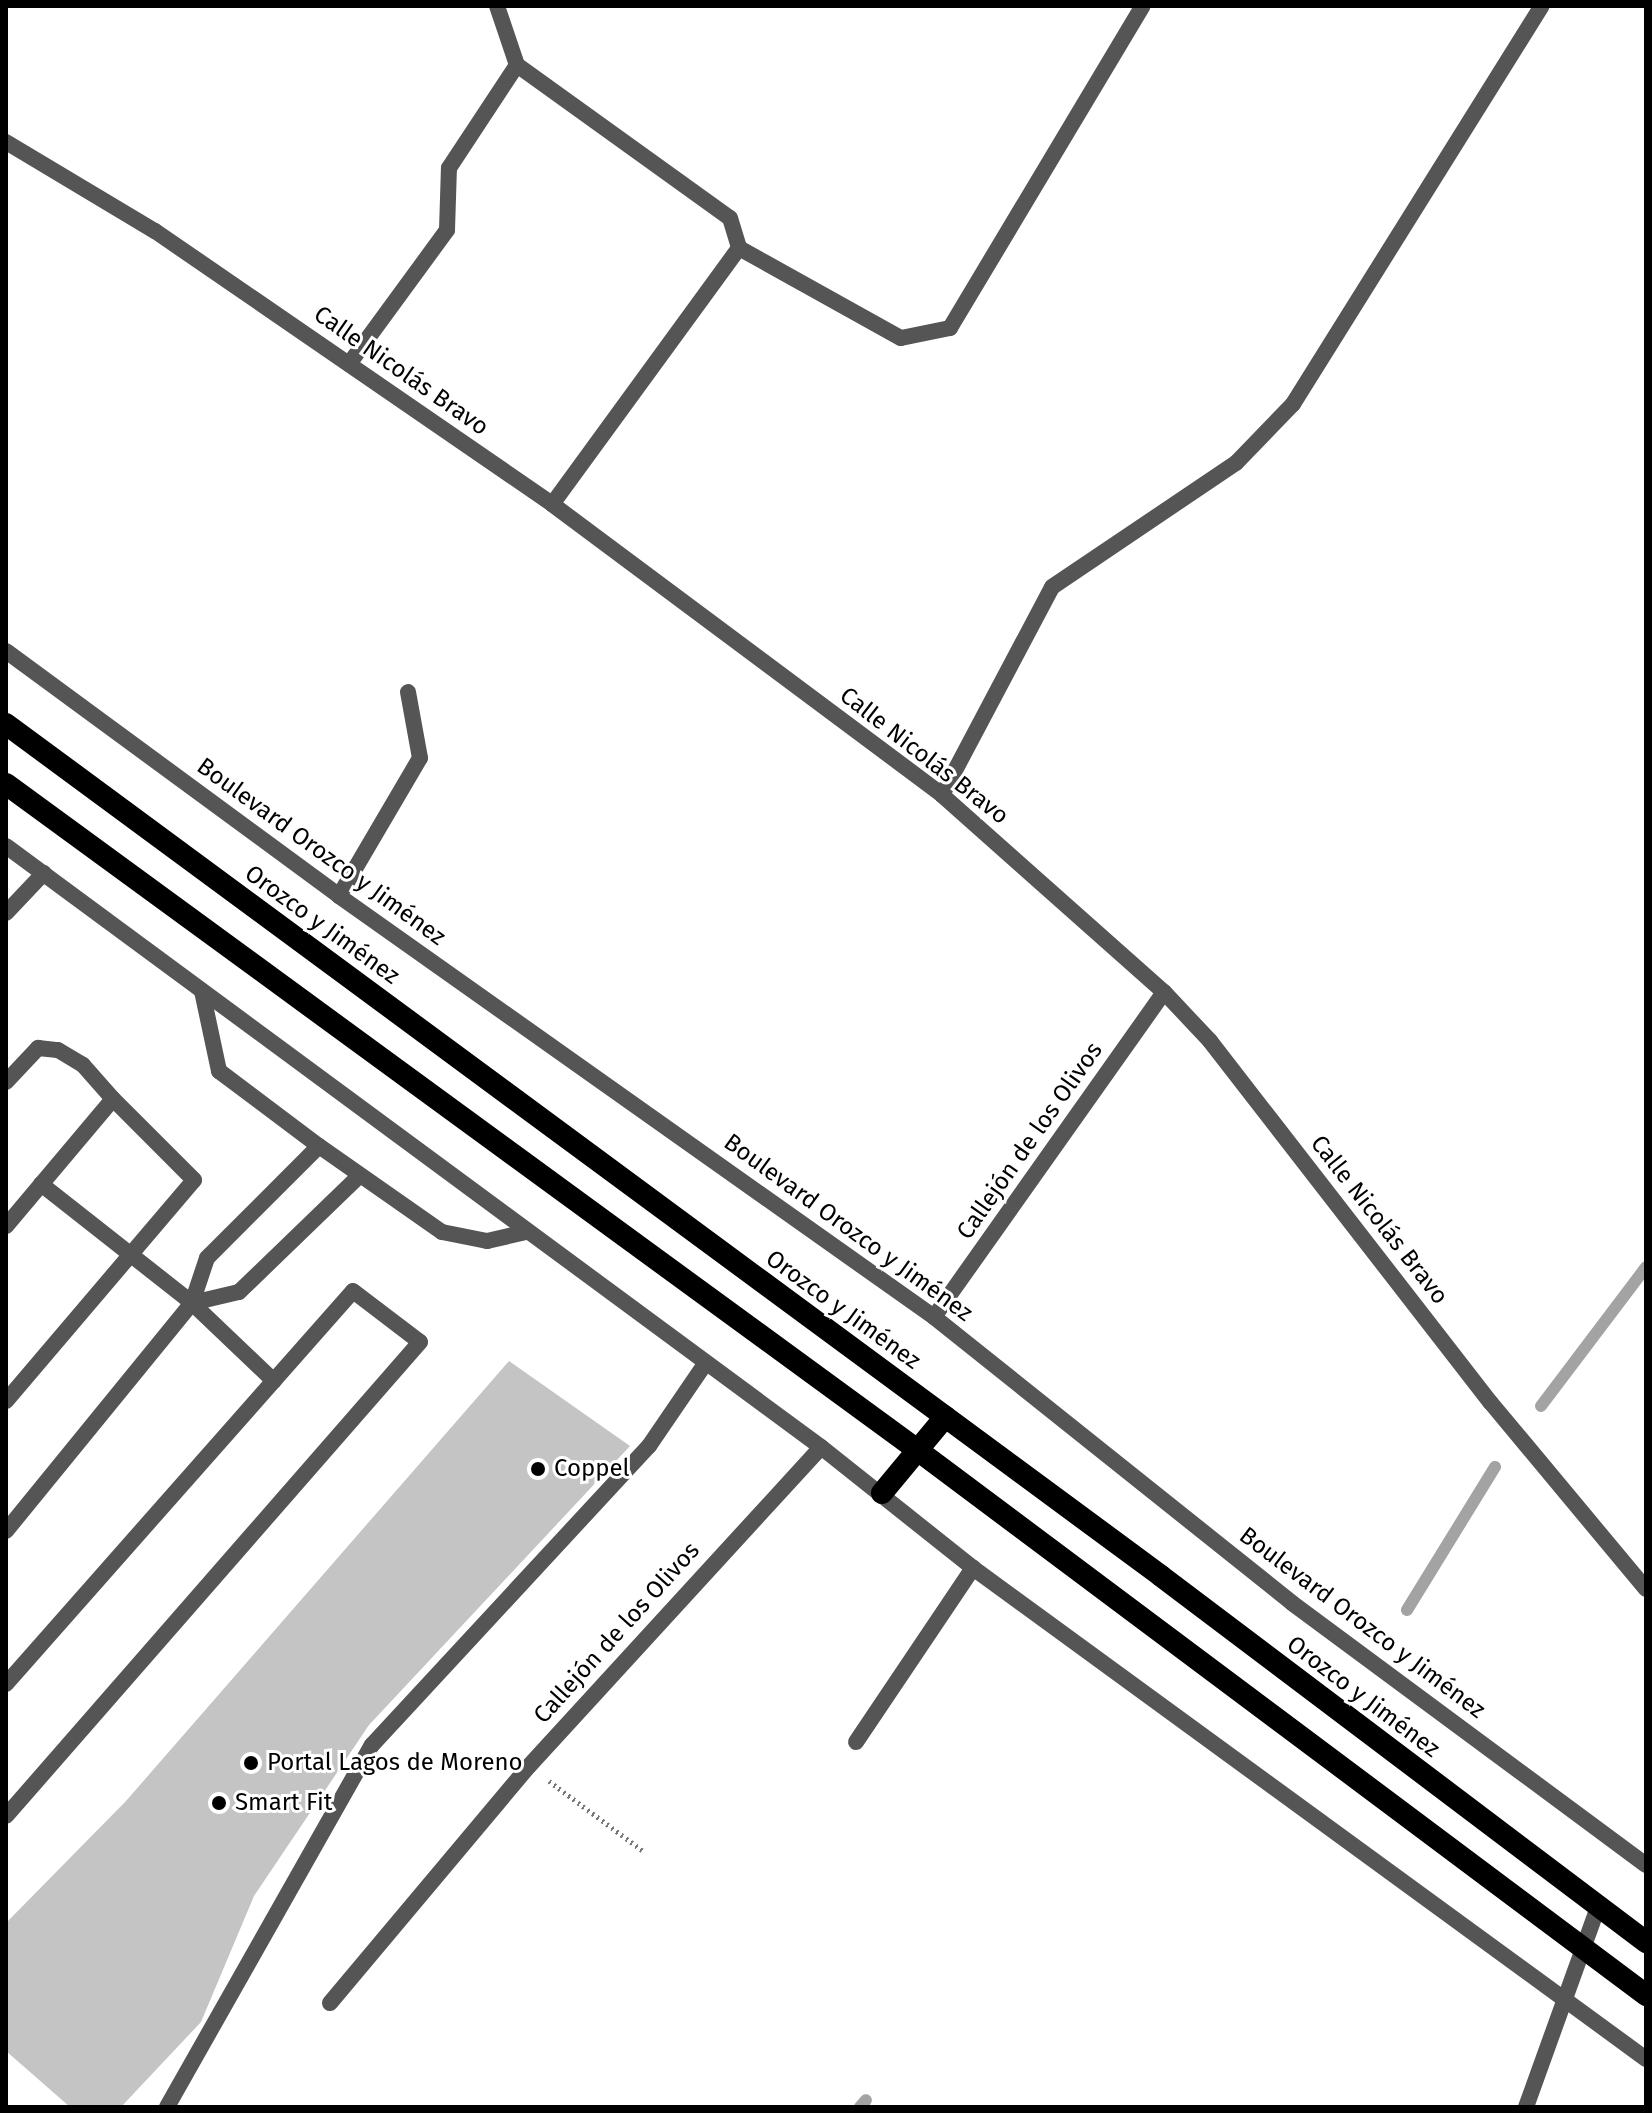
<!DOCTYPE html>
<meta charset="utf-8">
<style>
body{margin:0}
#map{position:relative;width:1652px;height:2113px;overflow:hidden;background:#fff;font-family:"Fira Sans",sans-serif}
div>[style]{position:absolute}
.stream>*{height:12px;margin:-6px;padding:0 6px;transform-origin:6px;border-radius:6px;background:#a3a3a3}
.building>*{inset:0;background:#c4c4c4}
.path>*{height:5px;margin-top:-2.5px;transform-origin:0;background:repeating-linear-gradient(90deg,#777 0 2px,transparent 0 6px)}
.service>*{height:16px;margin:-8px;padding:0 8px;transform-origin:8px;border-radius:8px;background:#555}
.minor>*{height:16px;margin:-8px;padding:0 8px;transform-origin:8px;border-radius:8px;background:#555}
.trunk>*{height:22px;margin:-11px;padding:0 11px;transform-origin:11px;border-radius:11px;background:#000}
.dots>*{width:22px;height:22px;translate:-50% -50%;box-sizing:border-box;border:4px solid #fff;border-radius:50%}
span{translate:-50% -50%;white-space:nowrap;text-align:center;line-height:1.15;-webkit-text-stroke:6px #fff;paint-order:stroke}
.street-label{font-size:24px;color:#000}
.poi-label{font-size:24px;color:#000}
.left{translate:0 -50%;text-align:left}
.frame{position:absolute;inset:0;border:8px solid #000;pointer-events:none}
</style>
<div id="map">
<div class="stream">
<i style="left:1541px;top:1406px;width:174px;rotate:-52.9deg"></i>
<i style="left:1407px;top:1610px;width:168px;rotate:-58.4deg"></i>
<i style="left:860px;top:2107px;width:9px;rotate:-49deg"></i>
</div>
<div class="building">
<i style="clip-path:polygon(509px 1361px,630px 1446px,369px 1725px,254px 1896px,201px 2022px,121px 2107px,70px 2107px,6px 2051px,6px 1923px,126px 1801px)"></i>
</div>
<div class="path">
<i style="left:549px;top:1781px;width:116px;rotate:36.6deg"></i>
</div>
<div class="service">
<i style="left:339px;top:896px;width:160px;rotate:-59.6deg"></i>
<i style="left:420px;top:758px;width:67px;rotate:-100.3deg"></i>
<i style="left:202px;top:991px;width:82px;rotate:78deg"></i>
<i style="left:219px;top:1071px;width:125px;rotate:36.9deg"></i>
<i style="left:319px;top:1146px;width:150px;rotate:35deg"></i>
<i style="left:442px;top:1232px;width:46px;rotate:11.3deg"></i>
<i style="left:487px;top:1241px;width:40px;rotate:-13deg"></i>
<i style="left:6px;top:1082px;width:47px;rotate:-46.7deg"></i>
<i style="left:38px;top:1048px;width:20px;rotate:6deg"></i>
<i style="left:58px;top:1050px;width:29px;rotate:31deg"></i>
<i style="left:83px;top:1065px;width:45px;rotate:48.6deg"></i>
<i style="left:113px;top:1099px;width:166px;rotate:130.1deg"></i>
<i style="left:41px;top:1184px;width:192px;rotate:38.2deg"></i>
<i style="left:192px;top:1303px;width:113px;rotate:43.6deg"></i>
<i style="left:192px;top:1303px;width:48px;rotate:-13.2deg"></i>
<i style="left:239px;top:1292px;width:167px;rotate:-44deg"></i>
<i style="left:6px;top:1401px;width:290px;rotate:-49.6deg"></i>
<i style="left:194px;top:1180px;width:115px;rotate:-135deg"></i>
<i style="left:6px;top:1531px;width:294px;rotate:-50.8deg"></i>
<i style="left:192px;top:1303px;width:47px;rotate:-71.6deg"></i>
<i style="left:207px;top:1258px;width:158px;rotate:-45deg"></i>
<i style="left:6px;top:1684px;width:524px;rotate:-48.56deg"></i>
<i style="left:353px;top:1291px;width:84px;rotate:37.3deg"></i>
<i style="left:420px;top:1342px;width:629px;rotate:131.13deg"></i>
<i style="left:167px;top:2107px;width:416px;rotate:-60.5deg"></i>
<i style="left:372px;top:1745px;width:408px;rotate:-47.2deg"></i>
<i style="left:649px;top:1446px;width:99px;rotate:-55.7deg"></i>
</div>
<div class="minor">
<i style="left:497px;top:6px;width:62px;rotate:71.3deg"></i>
<i style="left:517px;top:65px;width:262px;rotate:35.7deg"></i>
<i style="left:730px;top:218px;width:31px;rotate:73deg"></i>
<i style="left:739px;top:248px;width:317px;rotate:126.1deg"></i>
<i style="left:6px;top:142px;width:174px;rotate:30.9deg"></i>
<i style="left:155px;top:231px;width:482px;rotate:34.5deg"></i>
<i style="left:552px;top:504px;width:487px;rotate:36.7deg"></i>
<i style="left:942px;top:795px;width:297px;rotate:41.6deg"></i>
<i style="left:1164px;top:992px;width:67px;rotate:46.8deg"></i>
<i style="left:1210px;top:1041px;width:458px;rotate:52.2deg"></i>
<i style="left:1491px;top:1403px;width:242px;rotate:50.2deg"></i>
<i style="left:739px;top:248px;width:185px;rotate:29.1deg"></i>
<i style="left:901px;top:338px;width:50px;rotate:-11.5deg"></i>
<i style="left:950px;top:328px;width:375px;rotate:-59.1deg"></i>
<i style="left:349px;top:364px;width:166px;rotate:-53.8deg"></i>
<i style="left:447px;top:230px;width:62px;rotate:-88.2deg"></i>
<i style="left:449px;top:168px;width:123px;rotate:-56.6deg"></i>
<i style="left:6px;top:651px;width:413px;rotate:36.3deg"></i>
<i style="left:339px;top:896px;width:729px;rotate:35.28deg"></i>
<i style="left:934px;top:1317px;width:458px;rotate:38.6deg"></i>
<i style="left:1292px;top:1603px;width:440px;rotate:36.5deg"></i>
<i style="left:942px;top:795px;width:235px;rotate:-62.1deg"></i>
<i style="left:1052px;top:587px;width:222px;rotate:-34deg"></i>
<i style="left:1236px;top:463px;width:82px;rotate:-46deg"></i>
<i style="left:1293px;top:404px;width:469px;rotate:-58deg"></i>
<i style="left:6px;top:846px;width:1013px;rotate:36.41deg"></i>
<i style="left:821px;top:1447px;width:194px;rotate:38.5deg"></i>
<i style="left:973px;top:1568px;width:833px;rotate:36.11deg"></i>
<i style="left:6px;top:913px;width:55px;rotate:-46.5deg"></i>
<i style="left:934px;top:1317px;width:398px;rotate:-54.7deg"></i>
<i style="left:856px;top:1742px;width:210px;rotate:-56.1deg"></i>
<i style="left:330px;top:2003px;width:309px;rotate:-50deg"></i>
<i style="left:529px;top:1766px;width:432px;rotate:-47.5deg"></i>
<i style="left:1526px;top:2107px;width:213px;rotate:-70.2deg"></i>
</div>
<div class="trunk">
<i style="left:6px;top:724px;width:1435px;rotate:36.41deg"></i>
<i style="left:1161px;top:1576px;width:608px;rotate:37.04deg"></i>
<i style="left:6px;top:784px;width:1127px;rotate:36.16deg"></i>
<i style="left:916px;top:1449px;width:912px;rotate:36.79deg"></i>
<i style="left:882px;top:1493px;width:99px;rotate:-50.3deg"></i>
</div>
<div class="dots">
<i style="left:538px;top:1469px;background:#000"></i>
<i style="left:251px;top:1763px;background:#000"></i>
<i style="left:219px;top:1803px;background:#000"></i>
</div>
<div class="street-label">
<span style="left:401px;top:371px;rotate:35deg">Calle Nicolás Bravo</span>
<span style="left:924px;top:756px;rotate:38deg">Calle Nicolás Bravo</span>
<span style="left:321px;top:852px;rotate:36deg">Boulevard Orozco y Jiménez</span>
<span style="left:322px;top:925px;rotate:36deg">Orozco y Jiménez</span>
<span style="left:1030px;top:1141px;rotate:-55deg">Callejón de los Olivos</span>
<span style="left:1379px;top:1220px;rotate:52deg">Calle Nicolás Bravo</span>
<span style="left:848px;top:1228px;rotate:36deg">Boulevard Orozco y Jiménez</span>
<span style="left:843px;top:1310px;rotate:36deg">Orozco y Jiménez</span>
<span style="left:1362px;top:1623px;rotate:37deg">Boulevard Orozco y Jiménez</span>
<span style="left:617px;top:1633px;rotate:-48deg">Callejón de los Olivos</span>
<span style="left:1363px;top:1697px;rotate:37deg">Orozco y Jiménez</span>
</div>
<div class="poi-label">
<span class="left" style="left:554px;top:1469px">Coppel</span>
<span class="left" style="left:267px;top:1763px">Portal Lagos de Moreno</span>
<span class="left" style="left:235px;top:1803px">Smart Fit</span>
</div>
<div class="frame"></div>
</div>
